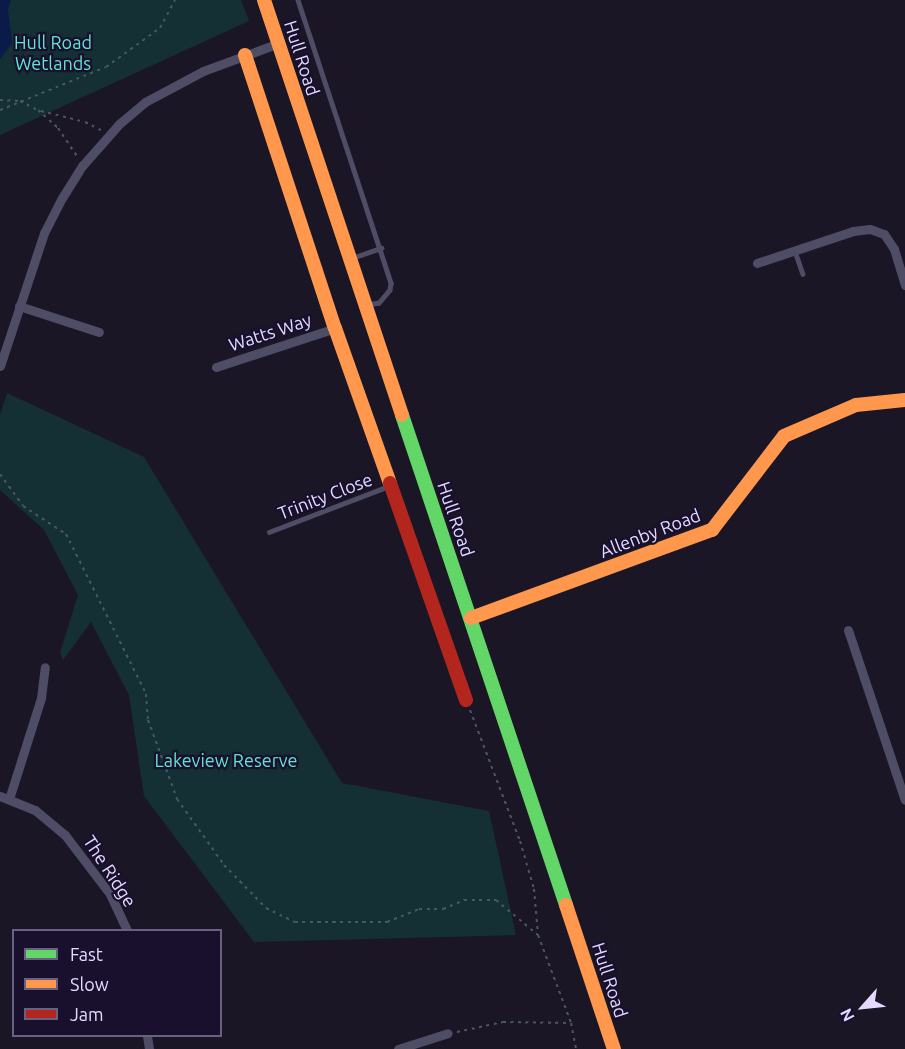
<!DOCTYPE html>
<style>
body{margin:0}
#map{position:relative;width:905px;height:1049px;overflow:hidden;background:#1b1626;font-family:Ubuntu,sans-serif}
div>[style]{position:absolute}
.green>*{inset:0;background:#143034}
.water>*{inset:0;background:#0b1b49}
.path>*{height:2px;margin-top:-1px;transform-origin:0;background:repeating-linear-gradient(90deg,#4a5667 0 3px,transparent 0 7.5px)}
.lane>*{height:4.5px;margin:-2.25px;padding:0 2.25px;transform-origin:2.25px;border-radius:2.25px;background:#4f4c66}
.street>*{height:9px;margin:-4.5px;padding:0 4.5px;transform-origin:4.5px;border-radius:4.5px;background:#4f4c66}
.fast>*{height:14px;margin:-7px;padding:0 7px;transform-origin:7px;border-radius:7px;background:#63d668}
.slow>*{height:14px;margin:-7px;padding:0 7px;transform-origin:7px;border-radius:7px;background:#ff974d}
.jam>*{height:14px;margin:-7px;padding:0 7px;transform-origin:7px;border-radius:7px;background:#b3261e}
span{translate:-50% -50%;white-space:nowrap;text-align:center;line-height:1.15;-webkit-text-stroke:4.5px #18102c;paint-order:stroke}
.park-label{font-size:18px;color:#61e5d1}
.street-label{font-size:18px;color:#e3dbff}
.legend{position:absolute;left:12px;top:929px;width:210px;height:108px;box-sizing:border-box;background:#18102c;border:2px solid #696180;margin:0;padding:8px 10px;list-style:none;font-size:18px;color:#e3dbff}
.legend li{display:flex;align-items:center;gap:12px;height:30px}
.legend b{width:30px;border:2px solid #696180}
.north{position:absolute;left:833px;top:977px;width:60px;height:60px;-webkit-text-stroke:4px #18102c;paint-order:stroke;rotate:243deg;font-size:16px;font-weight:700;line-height:24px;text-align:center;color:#e3dbff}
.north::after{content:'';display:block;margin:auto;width:21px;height:27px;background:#e3dbff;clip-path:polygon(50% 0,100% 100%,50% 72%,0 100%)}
</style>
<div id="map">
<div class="green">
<i style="clip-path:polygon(0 0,241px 0,249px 21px,0 135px)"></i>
<i style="clip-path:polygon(7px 393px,144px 457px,342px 783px,489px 811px,516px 935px,254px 942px,144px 796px,129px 695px,91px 622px,63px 660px,60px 653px,78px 595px,44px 530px,0 490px,0 415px)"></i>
</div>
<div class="water">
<i style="clip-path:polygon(0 0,11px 0,8px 9px,12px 43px,0 59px)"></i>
</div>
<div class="path">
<i style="left:0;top:100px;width:20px;rotate:3deg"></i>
<i style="left:20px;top:101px;width:20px;rotate:27deg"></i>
<i style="left:38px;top:110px;width:27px;rotate:42deg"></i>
<i style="left:58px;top:128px;width:36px;rotate:56deg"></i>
<i style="left:0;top:110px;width:114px;rotate:-22.1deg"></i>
<i style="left:106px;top:67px;width:67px;rotate:-35.8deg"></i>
<i style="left:160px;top:28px;width:32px;rotate:-62deg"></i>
<i style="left:41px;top:111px;width:45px;rotate:14deg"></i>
<i style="left:85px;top:122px;width:18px;rotate:27deg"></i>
<i style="left:0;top:474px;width:39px;rotate:54deg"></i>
<i style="left:23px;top:506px;width:51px;rotate:33.1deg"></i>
<i style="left:66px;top:534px;width:179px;rotate:63.4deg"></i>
<i style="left:146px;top:694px;width:26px;rotate:86deg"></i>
<i style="left:148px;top:720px;width:84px;rotate:69.8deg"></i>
<i style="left:177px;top:799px;width:81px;rotate:54.5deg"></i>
<i style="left:224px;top:865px;width:60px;rotate:45.7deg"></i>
<i style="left:266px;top:908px;width:32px;rotate:26deg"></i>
<i style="left:295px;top:922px;width:92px"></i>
<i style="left:387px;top:922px;width:35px;rotate:-22deg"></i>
<i style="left:419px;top:909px;width:24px"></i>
<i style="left:443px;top:909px;width:23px;rotate:-23deg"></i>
<i style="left:464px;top:900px;width:32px"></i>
<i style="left:496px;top:900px;width:55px;rotate:39.8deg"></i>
<i style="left:470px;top:710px;width:140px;rotate:69.1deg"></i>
<i style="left:520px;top:841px;width:50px;rotate:73.7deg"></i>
<i style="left:534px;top:889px;width:46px;rotate:85deg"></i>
<i style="left:538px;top:935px;width:94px;rotate:69.4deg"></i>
<i style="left:571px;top:1023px;width:26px;rotate:79deg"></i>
<i style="left:457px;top:1032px;width:47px;rotate:-12.3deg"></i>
<i style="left:503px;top:1022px;width:67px;rotate:0.9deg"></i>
</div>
<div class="lane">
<i style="left:298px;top:0;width:298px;rotate:71.8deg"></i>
<i style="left:391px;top:283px;width:7px;rotate:98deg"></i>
<i style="left:390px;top:290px;width:17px;rotate:130deg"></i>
<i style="left:379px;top:303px;width:11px;rotate:170deg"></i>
<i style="left:795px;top:251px;width:24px;rotate:71deg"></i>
<i style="left:352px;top:258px;width:31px;rotate:-19deg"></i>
<i style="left:269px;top:532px;width:129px;rotate:-21deg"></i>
</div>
<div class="street">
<i style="left:757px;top:263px;width:101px;rotate:-18.4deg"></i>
<i style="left:853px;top:231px;width:17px;rotate:-7deg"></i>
<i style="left:870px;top:229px;width:15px;rotate:20deg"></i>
<i style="left:884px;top:234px;width:18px;rotate:56deg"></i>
<i style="left:894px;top:249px;width:38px;rotate:73deg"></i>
<i style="left:19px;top:306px;width:84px;rotate:18deg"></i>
<i style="left:0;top:366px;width:140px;rotate:-71.7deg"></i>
<i style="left:44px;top:233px;width:39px;rotate:-63deg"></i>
<i style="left:62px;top:198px;width:39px;rotate:-58deg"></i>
<i style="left:83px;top:165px;width:55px;rotate:-48.7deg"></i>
<i style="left:119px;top:124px;width:34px;rotate:-40deg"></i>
<i style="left:145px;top:102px;width:66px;rotate:-28.1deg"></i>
<i style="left:203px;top:71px;width:81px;rotate:-20.2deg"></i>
<i style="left:216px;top:367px;width:125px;rotate:-18.1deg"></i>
<i style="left:848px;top:630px;width:179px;rotate:71.5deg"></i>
<i style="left:0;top:796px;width:38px;rotate:22deg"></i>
<i style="left:35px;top:810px;width:39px;rotate:40deg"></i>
<i style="left:65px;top:835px;width:74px;rotate:52.7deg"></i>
<i style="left:110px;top:894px;width:40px;rotate:65deg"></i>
<i style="left:9px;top:799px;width:106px;rotate:-72.4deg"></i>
<i style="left:41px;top:698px;width:31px;rotate:-83deg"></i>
<i style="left:147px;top:1036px;width:13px;rotate:81deg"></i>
<i style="left:398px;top:1049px;width:52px;rotate:-17.7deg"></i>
</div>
<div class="fast">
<i style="left:402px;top:415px;width:517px;rotate:71.49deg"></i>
</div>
<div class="slow">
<i style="left:264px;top:0;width:437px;rotate:71.6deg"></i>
<i style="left:245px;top:55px;width:287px;rotate:71.8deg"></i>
<i style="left:335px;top:328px;width:164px;rotate:70.5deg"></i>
<i style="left:471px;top:618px;width:257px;rotate:-20.1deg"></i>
<i style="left:712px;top:530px;width:118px;rotate:-52.5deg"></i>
<i style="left:784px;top:436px;width:78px;rotate:-23.3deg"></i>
<i style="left:856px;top:405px;width:49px;rotate:-5.8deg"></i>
<i style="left:566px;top:905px;width:152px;rotate:71.6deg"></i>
</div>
<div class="jam">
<i style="left:390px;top:483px;width:230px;rotate:70.7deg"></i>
</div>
<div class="park-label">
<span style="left:53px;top:53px">Hull Road<br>Wetlands</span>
<span style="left:226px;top:760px">Lakeview Reserve</span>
</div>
<div class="street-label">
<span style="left:302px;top:58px;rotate:72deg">Hull Road</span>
<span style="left:270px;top:332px;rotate:-18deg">Watts Way</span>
<span style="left:325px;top:496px;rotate:-21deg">Trinity Close</span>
<span style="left:456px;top:519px;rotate:71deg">Hull Road</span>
<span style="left:650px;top:533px;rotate:-21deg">Allenby Road</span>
<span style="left:110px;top:871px;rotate:57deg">The Ridge</span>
<span style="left:610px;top:980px;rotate:72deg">Hull Road</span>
</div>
<ul class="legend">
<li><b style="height:8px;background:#63d668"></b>Fast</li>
<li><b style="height:8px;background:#ff974d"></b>Slow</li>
<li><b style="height:8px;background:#b3261e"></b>Jam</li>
</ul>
<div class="north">N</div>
</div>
